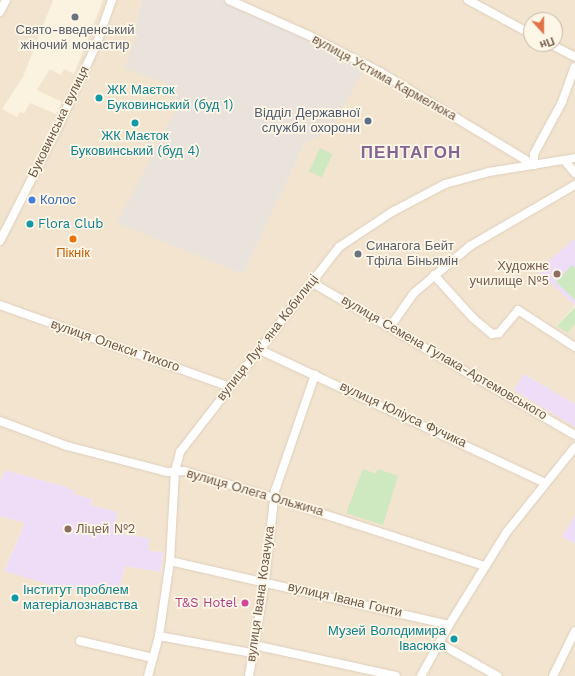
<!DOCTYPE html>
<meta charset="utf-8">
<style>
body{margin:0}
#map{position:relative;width:575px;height:676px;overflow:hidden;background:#fbf2e0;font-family:"Work Sans",sans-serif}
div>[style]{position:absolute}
.residential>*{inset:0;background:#f2e4cf}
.industrial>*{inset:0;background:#eae3dc}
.education>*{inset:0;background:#efddf7}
.green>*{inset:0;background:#cee8c0;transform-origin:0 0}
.roads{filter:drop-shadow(0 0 1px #dfcebd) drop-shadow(0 0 1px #dfcebd)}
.minor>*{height:8px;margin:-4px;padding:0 4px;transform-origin:4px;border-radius:4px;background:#fff}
.dots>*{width:11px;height:11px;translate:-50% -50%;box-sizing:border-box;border:2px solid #fef6e6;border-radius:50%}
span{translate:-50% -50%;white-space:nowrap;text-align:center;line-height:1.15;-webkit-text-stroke:3.5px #fef6e6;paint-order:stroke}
.worship-label{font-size:13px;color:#5b616d}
.left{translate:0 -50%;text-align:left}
.street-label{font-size:13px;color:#715949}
.culture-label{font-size:13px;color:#0d838f}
.right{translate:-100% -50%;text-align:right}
.service-label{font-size:13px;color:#4e5e75}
.shop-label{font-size:13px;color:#366cbe}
.food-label{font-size:13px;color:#c56008}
.education-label{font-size:13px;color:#785e54}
.hotel-label{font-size:13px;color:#b23c85}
.district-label{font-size:17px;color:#866494;font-weight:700;letter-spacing:1px}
.north{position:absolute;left:523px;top:12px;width:40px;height:40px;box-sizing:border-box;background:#fef6e6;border:1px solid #c6b7a7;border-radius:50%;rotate:159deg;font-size:11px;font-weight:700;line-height:16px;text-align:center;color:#715949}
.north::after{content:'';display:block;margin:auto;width:14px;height:18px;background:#e27248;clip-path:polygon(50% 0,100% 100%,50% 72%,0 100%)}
</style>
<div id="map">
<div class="residential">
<i style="clip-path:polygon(evenodd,0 0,53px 0,23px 77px,2px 109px,17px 117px,20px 112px,24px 114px,30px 103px,56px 114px,62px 102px,37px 90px,50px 69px,61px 75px,64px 69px,74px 74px,103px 0,142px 0,134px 33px,180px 101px,118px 223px,243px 274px,305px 143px,330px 129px,228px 0,575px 0,575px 241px,540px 268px,549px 281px,575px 305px,557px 326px,567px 333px,575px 324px,575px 404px,524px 374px,514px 390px,575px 427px,575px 515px,562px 537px,575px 543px,575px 676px,0 676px,0 516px,25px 523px,4px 570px,50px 585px,101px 593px,121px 583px,125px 566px,161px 572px,163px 552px,149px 551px,149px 538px,115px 533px,117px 512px,91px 505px,92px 499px,74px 494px,66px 487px,5px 470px,0 481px,0 0,531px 20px,555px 20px,555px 44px,531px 44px,531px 20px)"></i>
</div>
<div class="industrial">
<i style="clip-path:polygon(142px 0,228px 0,367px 65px,330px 130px,305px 143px,243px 274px,117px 223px,180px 101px,161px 93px,166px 83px,124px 68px,137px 36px,134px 33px)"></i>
</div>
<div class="education">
<i style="clip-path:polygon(574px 239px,575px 241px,575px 305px,537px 271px)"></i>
<i style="clip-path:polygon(524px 374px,575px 404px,575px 427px,514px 390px)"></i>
<i style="clip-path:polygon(5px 470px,66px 487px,74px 491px,74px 494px,92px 499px,91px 505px,117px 512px,115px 533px,149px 538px,149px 551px,163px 552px,161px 572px,125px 566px,119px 591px,108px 588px,101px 594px,50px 585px,4px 571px,25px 523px,0 516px,0 481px)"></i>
<i style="clip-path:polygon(575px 515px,575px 543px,562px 537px)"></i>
</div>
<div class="green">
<i style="left:320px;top:148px;width:14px;height:26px;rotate:25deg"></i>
<i style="clip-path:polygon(572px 265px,575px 268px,575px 300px,556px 282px)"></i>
<i style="clip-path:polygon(575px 307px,575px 324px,567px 333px,557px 326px)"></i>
<i style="clip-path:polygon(363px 469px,376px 474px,378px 469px,398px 476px,383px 525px,346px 513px)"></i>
</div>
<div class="roads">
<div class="minor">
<i style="left:229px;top:0;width:89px;rotate:24deg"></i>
<i style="left:310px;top:36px;width:79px;rotate:27.2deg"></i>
<i style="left:380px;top:72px;width:180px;rotate:31.1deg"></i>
<i style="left:468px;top:0;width:72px;rotate:28.4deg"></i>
<i style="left:0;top:12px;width:13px;rotate:-63deg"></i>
<i style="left:550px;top:44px;width:28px;rotate:27deg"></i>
<i style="left:564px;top:160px;width:17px;rotate:50deg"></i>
<i style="left:534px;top:165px;width:11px;rotate:-90deg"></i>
<i style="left:534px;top:154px;width:59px;rotate:-61.7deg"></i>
<i style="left:562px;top:102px;width:37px;rotate:-70deg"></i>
<i style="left:0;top:241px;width:132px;rotate:-63deg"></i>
<i style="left:60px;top:123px;width:88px;rotate:-65.2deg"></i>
<i style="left:97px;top:43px;width:46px;rotate:-70.8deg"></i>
<i style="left:434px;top:275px;width:58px;rotate:47.8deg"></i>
<i style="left:473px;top:318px;width:25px;rotate:40deg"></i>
<i style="left:492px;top:334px;width:7px;rotate:-8deg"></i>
<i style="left:499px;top:333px;width:30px;rotate:-50deg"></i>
<i style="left:518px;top:310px;width:68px;rotate:33deg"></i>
<i style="left:311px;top:282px;width:305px;rotate:30.1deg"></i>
<i style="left:0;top:305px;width:244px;rotate:19.6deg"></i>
<i style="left:390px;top:327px;width:42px;rotate:-54.8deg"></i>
<i style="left:414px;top:293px;width:73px;rotate:-40deg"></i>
<i style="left:470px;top:246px;width:121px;rotate:-30.2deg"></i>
<i style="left:260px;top:350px;width:315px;rotate:25deg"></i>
<i style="left:0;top:421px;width:72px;rotate:20.5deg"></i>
<i style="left:67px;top:446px;width:103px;rotate:14.6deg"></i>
<i style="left:167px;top:472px;width:17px;rotate:-3deg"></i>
<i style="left:184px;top:471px;width:94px;rotate:16.7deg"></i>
<i style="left:274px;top:498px;width:222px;rotate:17.9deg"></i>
<i style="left:170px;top:561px;width:286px;rotate:12.9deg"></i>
<i style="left:159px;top:636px;width:95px;rotate:10.4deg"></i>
<i style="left:80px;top:641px;width:75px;rotate:13.1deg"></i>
<i style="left:439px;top:643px;width:67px;rotate:29.6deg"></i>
<i style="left:254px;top:645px;width:145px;rotate:12.3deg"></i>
<i style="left:148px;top:676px;width:41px;rotate:-74.6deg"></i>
<i style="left:159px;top:636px;width:76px;rotate:-81.7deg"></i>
<i style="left:170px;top:561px;width:90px;rotate:-86.8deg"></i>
<i style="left:175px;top:471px;width:20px;rotate:-75deg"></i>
<i style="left:180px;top:452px;width:259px;rotate:-52.2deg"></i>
<i style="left:339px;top:247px;width:64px;rotate:-33.4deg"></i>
<i style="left:392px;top:212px;width:60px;rotate:-27.8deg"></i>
<i style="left:445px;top:184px;width:46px;rotate:-15.3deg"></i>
<i style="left:489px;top:172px;width:87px;rotate:-9.2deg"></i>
<i style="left:249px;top:676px;width:96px;rotate:-80.4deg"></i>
<i style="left:265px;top:581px;width:91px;rotate:-83.7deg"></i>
<i style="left:275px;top:491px;width:123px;rotate:-71deg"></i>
<i style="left:421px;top:676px;width:58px;rotate:-61.2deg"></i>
<i style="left:449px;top:625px;width:108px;rotate:-58.2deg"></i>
<i style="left:506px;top:533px;width:110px;rotate:-51.3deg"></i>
<i style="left:553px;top:676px;width:50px;rotate:-63.9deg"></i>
</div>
</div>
<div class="dots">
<i style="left:75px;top:17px;background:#6b7280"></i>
<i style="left:99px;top:98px;background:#0f9aa8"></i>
<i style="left:368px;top:121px;background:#5c6f8a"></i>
<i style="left:135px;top:123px;background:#0f9aa8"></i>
<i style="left:32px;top:200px;background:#3f7fe0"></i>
<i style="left:30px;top:224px;background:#0f9aa8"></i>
<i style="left:73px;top:239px;background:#e8710a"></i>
<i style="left:358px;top:254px;background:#6b7280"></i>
<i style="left:557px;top:274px;background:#8d6e63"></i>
<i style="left:68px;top:529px;background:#8d6e63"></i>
<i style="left:15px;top:598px;background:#0f9aa8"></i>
<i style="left:245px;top:603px;background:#d1479c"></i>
<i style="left:454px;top:639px;background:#0f9aa8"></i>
</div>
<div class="worship-label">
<span style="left:75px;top:38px">Свято-введенський<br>жіночий монастир</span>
<span class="left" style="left:366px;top:254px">Синагога Бейт<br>Тфіла Біньямін</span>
</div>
<div class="street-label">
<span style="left:384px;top:78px;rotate:29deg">вулиця Устима Кармелюка</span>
<span style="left:59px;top:122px;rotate:-64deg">Буковинська вулиця</span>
<span style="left:268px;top:338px;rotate:-52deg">вулиця Лукʼяна Кобилиці</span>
<span style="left:115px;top:346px;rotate:19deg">вулиця Олекси Тихого</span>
<span style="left:444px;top:358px;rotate:30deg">вулиця Семена Гулака-Артемовського</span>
<span style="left:403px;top:415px;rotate:25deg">вулиця Юліуса Фучика</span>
<span style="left:255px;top:493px;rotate:16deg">вулиця Олега Ольжича</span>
<span style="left:261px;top:594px;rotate:-82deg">вулиця Івана Козачука</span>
<span style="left:345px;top:600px;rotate:13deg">вулиця Івана Гонти</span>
</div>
<div class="culture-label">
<span class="left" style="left:107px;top:98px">ЖК Маєток<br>Буковинський (буд 1)</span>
<span style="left:135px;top:144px">ЖК Маєток<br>Буковинський (буд 4)</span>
<span class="left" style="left:38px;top:224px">Flora Club</span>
<span class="left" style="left:23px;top:598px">Інститут проблем<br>матеріалознавства</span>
<span class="right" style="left:446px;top:639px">Музей Володимира<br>Івасюка</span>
</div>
<div class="service-label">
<span class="right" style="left:360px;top:121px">Відділ Державної<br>служби охорони</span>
</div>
<div class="shop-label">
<span class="left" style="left:40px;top:200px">Колос</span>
</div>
<div class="food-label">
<span style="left:73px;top:253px">Пікнік</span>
</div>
<div class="education-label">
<span class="right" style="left:549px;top:274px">Художнє<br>училище №5</span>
<span class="left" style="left:76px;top:529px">Ліцей №2</span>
</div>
<div class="hotel-label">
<span class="right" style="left:237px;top:603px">T&amp;S Hotel</span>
</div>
<div class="district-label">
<span style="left:411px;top:153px">ПЕНТАГОН</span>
</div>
<div class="north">Пн</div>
</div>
